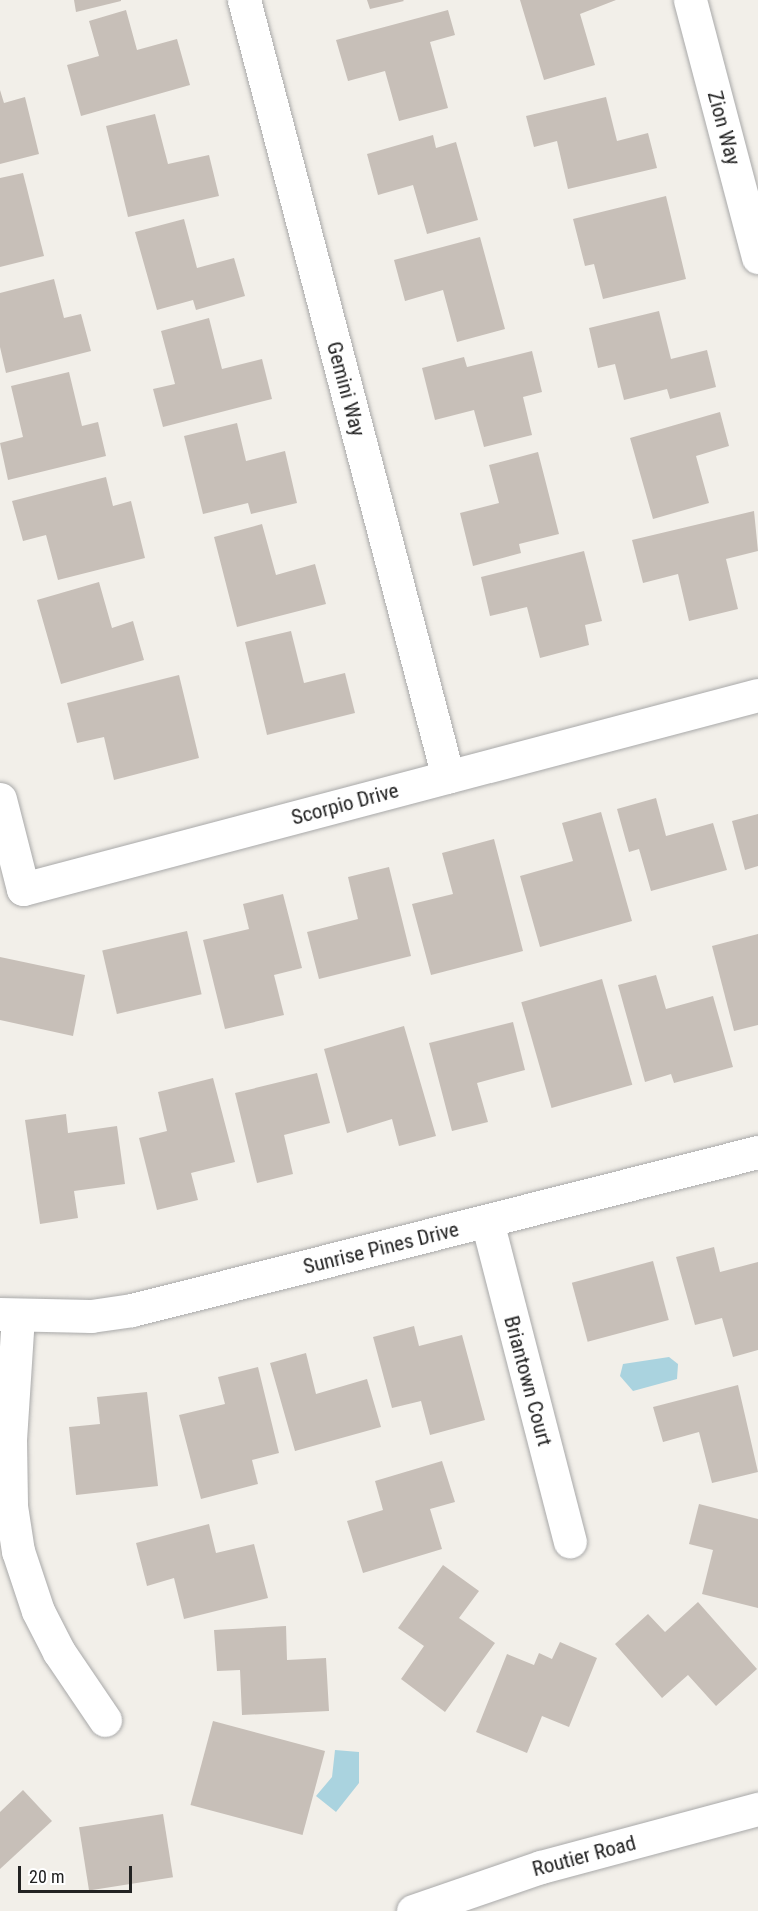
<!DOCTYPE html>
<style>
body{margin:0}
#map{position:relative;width:758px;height:1911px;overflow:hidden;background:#f2efe9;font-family:"Roboto Condensed",sans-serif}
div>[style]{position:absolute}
.water>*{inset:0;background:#aad3df}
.building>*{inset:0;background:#c7bfb8;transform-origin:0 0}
.roads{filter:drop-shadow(0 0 2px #a9a9a9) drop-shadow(0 0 2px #a9a9a9)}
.minor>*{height:33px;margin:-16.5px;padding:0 16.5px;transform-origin:16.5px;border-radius:16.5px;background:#fff}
span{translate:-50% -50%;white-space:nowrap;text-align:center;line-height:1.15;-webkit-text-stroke:4.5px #fff;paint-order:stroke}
.street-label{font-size:21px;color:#222}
.scale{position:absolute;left:18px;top:1866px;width:114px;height:27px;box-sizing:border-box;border:3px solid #222;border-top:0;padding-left:8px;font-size:18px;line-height:21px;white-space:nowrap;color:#222;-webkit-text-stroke:4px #fff;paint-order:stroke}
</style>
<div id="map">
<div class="water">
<i style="clip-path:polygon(669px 1357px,678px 1364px,677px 1379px,633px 1391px,620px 1376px,623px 1364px)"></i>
<i style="clip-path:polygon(335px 1750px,359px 1752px,359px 1783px,336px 1812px,316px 1796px,332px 1777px)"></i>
</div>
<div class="building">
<i style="clip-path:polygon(74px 0,121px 0,121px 1px,76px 12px)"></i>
<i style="clip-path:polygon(367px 0,403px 0,404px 1px,370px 9px)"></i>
<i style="clip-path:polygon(520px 0,616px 0,580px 14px,595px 65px,544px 80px)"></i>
<i style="clip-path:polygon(126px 10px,137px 50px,177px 39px,190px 85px,81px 116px,67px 65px,99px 56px,89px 21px)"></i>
<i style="clip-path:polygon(448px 10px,455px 35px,430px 42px,448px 108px,399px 121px,385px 71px,348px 81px,336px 40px)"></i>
<i style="clip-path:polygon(0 90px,4px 103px,25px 97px,39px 154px,0 164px)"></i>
<i style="clip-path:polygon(606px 97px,617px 141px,648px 133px,657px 168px,568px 189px,557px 141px,534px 147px,526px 116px)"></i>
<i style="clip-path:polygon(155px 114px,168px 164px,209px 155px,219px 196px,128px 217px,106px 126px)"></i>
<i style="clip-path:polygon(433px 135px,436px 148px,456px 142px,478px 220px,427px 234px,413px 185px,378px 195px,367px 154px)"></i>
<i style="clip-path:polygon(23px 173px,44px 256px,0 267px,0 178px)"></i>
<i style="clip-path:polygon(666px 196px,686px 279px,603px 299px,594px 264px,585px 266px,573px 219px)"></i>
<i style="clip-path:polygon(184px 219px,197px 268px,234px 258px,245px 296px,196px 310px,193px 300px,157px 310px,135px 232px)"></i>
<i style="clip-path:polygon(480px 237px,505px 329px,457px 342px,443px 290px,405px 301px,394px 260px)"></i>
<i style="clip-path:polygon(54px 279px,64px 318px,81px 314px,91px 351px,6px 373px,0 347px,0 293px)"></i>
<i style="clip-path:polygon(659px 311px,671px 359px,707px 350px,716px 387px,670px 399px,667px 389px,624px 400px,615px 364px,598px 368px,589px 328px)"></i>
<i style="clip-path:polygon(209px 318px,222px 369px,262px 359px,272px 399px,163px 427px,153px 389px,175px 384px,161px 331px)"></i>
<i style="clip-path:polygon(532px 351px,542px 392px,523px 397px,532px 435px,484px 447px,474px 410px,435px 420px,422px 368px,464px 357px,467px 367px)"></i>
<i style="clip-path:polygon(69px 372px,82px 426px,98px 422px,106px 456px,8px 480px,0 443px,23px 437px,11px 386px)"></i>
<i style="clip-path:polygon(720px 412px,729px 446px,696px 456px,709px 503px,653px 519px,630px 438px)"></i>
<i style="clip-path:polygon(237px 423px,246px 461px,285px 451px,297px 503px,251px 514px,248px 503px,203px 514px,184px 436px)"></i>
<i style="clip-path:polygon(538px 452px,559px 534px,519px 544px,521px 553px,473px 566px,460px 513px,499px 503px,489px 465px)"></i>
<i style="clip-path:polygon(106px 477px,113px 506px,131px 501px,145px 558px,58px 580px,46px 535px,23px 541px,12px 501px)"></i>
<i style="clip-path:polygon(754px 511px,758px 551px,726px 559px,738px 609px,689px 621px,678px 574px,643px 583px,632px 540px)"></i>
<i style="clip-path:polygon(262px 524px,276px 575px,315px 564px,326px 604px,237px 627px,214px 537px)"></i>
<i style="clip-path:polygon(584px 551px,602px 621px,585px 625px,589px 645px,540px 658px,527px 607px,490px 616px,481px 577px)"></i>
<i style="clip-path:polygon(99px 582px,112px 628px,133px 621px,144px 660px,61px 684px,37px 600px)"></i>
<i style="clip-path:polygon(291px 631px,304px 683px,345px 673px,355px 713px,267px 735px,245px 642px)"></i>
<i style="clip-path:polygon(179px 675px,199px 758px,114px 780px,104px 737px,77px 743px,67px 703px)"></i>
<i style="clip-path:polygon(656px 798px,666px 836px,713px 823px,727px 870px,651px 891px,639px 849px,629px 852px,617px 809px)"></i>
<i style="clip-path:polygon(601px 812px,632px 921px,540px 947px,520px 876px,573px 861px,562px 823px)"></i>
<i style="clip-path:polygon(758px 814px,758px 866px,745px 870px,732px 821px)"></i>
<i style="clip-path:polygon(494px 839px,523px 951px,431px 975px,412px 904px,453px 894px,442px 853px)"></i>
<i style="clip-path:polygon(389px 867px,411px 956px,319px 979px,307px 932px,358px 919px,348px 877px)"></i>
<i style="clip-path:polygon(283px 894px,302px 968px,274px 975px,284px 1015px,225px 1029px,203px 940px,249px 929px,243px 904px)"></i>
<i style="left:187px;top:931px;width:65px;height:87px;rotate:77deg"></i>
<i style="clip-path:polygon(758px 934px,758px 1025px,734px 1031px,712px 946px)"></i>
<i style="clip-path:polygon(0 957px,85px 975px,73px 1036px,0 1020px)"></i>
<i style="clip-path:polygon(656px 975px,666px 1009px,713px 996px,733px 1067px,674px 1083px,671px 1074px,645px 1082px,618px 985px)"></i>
<i style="left:602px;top:979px;width:110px;height:84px;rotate:74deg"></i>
<i style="clip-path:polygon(513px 1022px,525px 1070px,477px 1083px,488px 1122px,452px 1131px,429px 1043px)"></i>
<i style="clip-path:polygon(404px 1026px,436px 1136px,399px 1146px,392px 1119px,347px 1133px,324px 1049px)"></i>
<i style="clip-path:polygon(317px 1073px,330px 1123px,284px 1135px,293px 1174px,257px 1183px,235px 1093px)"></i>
<i style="clip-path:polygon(213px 1078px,235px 1162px,191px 1173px,198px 1200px,157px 1210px,139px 1138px,167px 1131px,158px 1092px)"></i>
<i style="clip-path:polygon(66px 1114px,68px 1133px,117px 1126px,125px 1184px,74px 1191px,78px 1218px,40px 1224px,25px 1120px)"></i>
<i style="clip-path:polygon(714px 1247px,720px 1272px,758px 1262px,758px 1350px,733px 1357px,722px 1318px,695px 1325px,676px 1257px)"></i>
<i style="left:653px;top:1261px;width:61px;height:84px;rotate:75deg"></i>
<i style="clip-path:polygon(414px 1326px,419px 1346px,462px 1335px,485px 1420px,430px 1435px,421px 1401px,392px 1408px,373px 1337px)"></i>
<i style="clip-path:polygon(306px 1353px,316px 1394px,367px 1379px,381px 1427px,295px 1451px,270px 1363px)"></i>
<i style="clip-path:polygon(258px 1367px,279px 1453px,252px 1460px,258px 1484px,201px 1499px,179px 1415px,225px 1404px,218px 1377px)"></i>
<i style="clip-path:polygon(738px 1385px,758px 1472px,712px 1483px,699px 1432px,663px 1442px,653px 1407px)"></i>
<i style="clip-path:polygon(147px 1392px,158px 1486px,76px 1495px,69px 1427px,100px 1424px,97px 1397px)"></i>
<i style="clip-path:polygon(442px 1461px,455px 1502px,430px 1509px,442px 1549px,363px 1573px,347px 1521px,383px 1510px,375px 1481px)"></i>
<i style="clip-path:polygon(699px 1504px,758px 1519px,758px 1608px,702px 1594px,713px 1550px,689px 1544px)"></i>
<i style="clip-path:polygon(209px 1524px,216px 1553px,254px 1544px,268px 1598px,184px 1619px,174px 1578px,147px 1586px,136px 1543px)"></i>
<i style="clip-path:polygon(443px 1565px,479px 1591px,459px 1618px,495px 1643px,445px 1712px,401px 1679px,424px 1646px,398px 1628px)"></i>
<i style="clip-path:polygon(698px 1602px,757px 1669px,716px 1706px,688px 1675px,662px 1698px,615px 1644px,648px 1614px,665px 1632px)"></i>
<i style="clip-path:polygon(286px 1626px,287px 1660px,326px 1658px,329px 1711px,242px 1715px,240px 1670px,217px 1671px,214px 1630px)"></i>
<i style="clip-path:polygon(560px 1642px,597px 1658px,569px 1727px,542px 1716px,527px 1753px,476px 1732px,507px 1654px,534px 1665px,539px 1653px,552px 1659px)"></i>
<i style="left:213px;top:1721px;width:116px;height:87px;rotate:15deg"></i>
<i style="clip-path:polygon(23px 1790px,52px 1821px,0 1869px,0 1812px)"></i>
<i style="left:163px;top:1814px;width:64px;height:85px;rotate:81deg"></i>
</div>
<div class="roads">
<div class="minor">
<i style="left:244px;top:0;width:803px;rotate:75.29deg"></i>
<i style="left:690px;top:0;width:266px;rotate:75.2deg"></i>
<i style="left:0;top:799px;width:93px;rotate:75.7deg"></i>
<i style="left:23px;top:889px;width:760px;rotate:-14.79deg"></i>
<i style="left:487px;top:1221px;width:331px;rotate:75.5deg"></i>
<i style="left:0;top:1314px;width:91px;rotate:1.3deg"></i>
<i style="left:91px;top:1316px;width:41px;rotate:-8.3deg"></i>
<i style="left:132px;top:1310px;width:646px;rotate:-14.17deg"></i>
<i style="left:18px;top:1316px;width:124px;rotate:93.7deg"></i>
<i style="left:10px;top:1440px;width:66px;rotate:89.1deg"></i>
<i style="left:11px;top:1506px;width:46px;rotate:81.2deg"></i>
<i style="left:18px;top:1551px;width:63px;rotate:71.6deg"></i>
<i style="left:38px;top:1611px;width:46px;rotate:62.9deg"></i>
<i style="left:59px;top:1652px;width:82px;rotate:55.9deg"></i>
<i style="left:413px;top:1911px;width:135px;rotate:-19deg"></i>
<i style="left:541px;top:1867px;width:225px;rotate:-15deg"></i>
</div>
</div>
<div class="street-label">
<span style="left:724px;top:128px;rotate:75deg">Zion Way</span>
<span style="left:346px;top:389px;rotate:75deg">Gemini Way</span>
<span style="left:345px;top:804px;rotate:-15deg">Scorpio Drive</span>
<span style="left:381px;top:1248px;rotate:-14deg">Sunrise Pines Drive</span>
<span style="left:528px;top:1381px;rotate:75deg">Briantown Court</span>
<span style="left:584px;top:1856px;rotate:-15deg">Routier Road</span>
</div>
<div class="scale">20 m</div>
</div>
